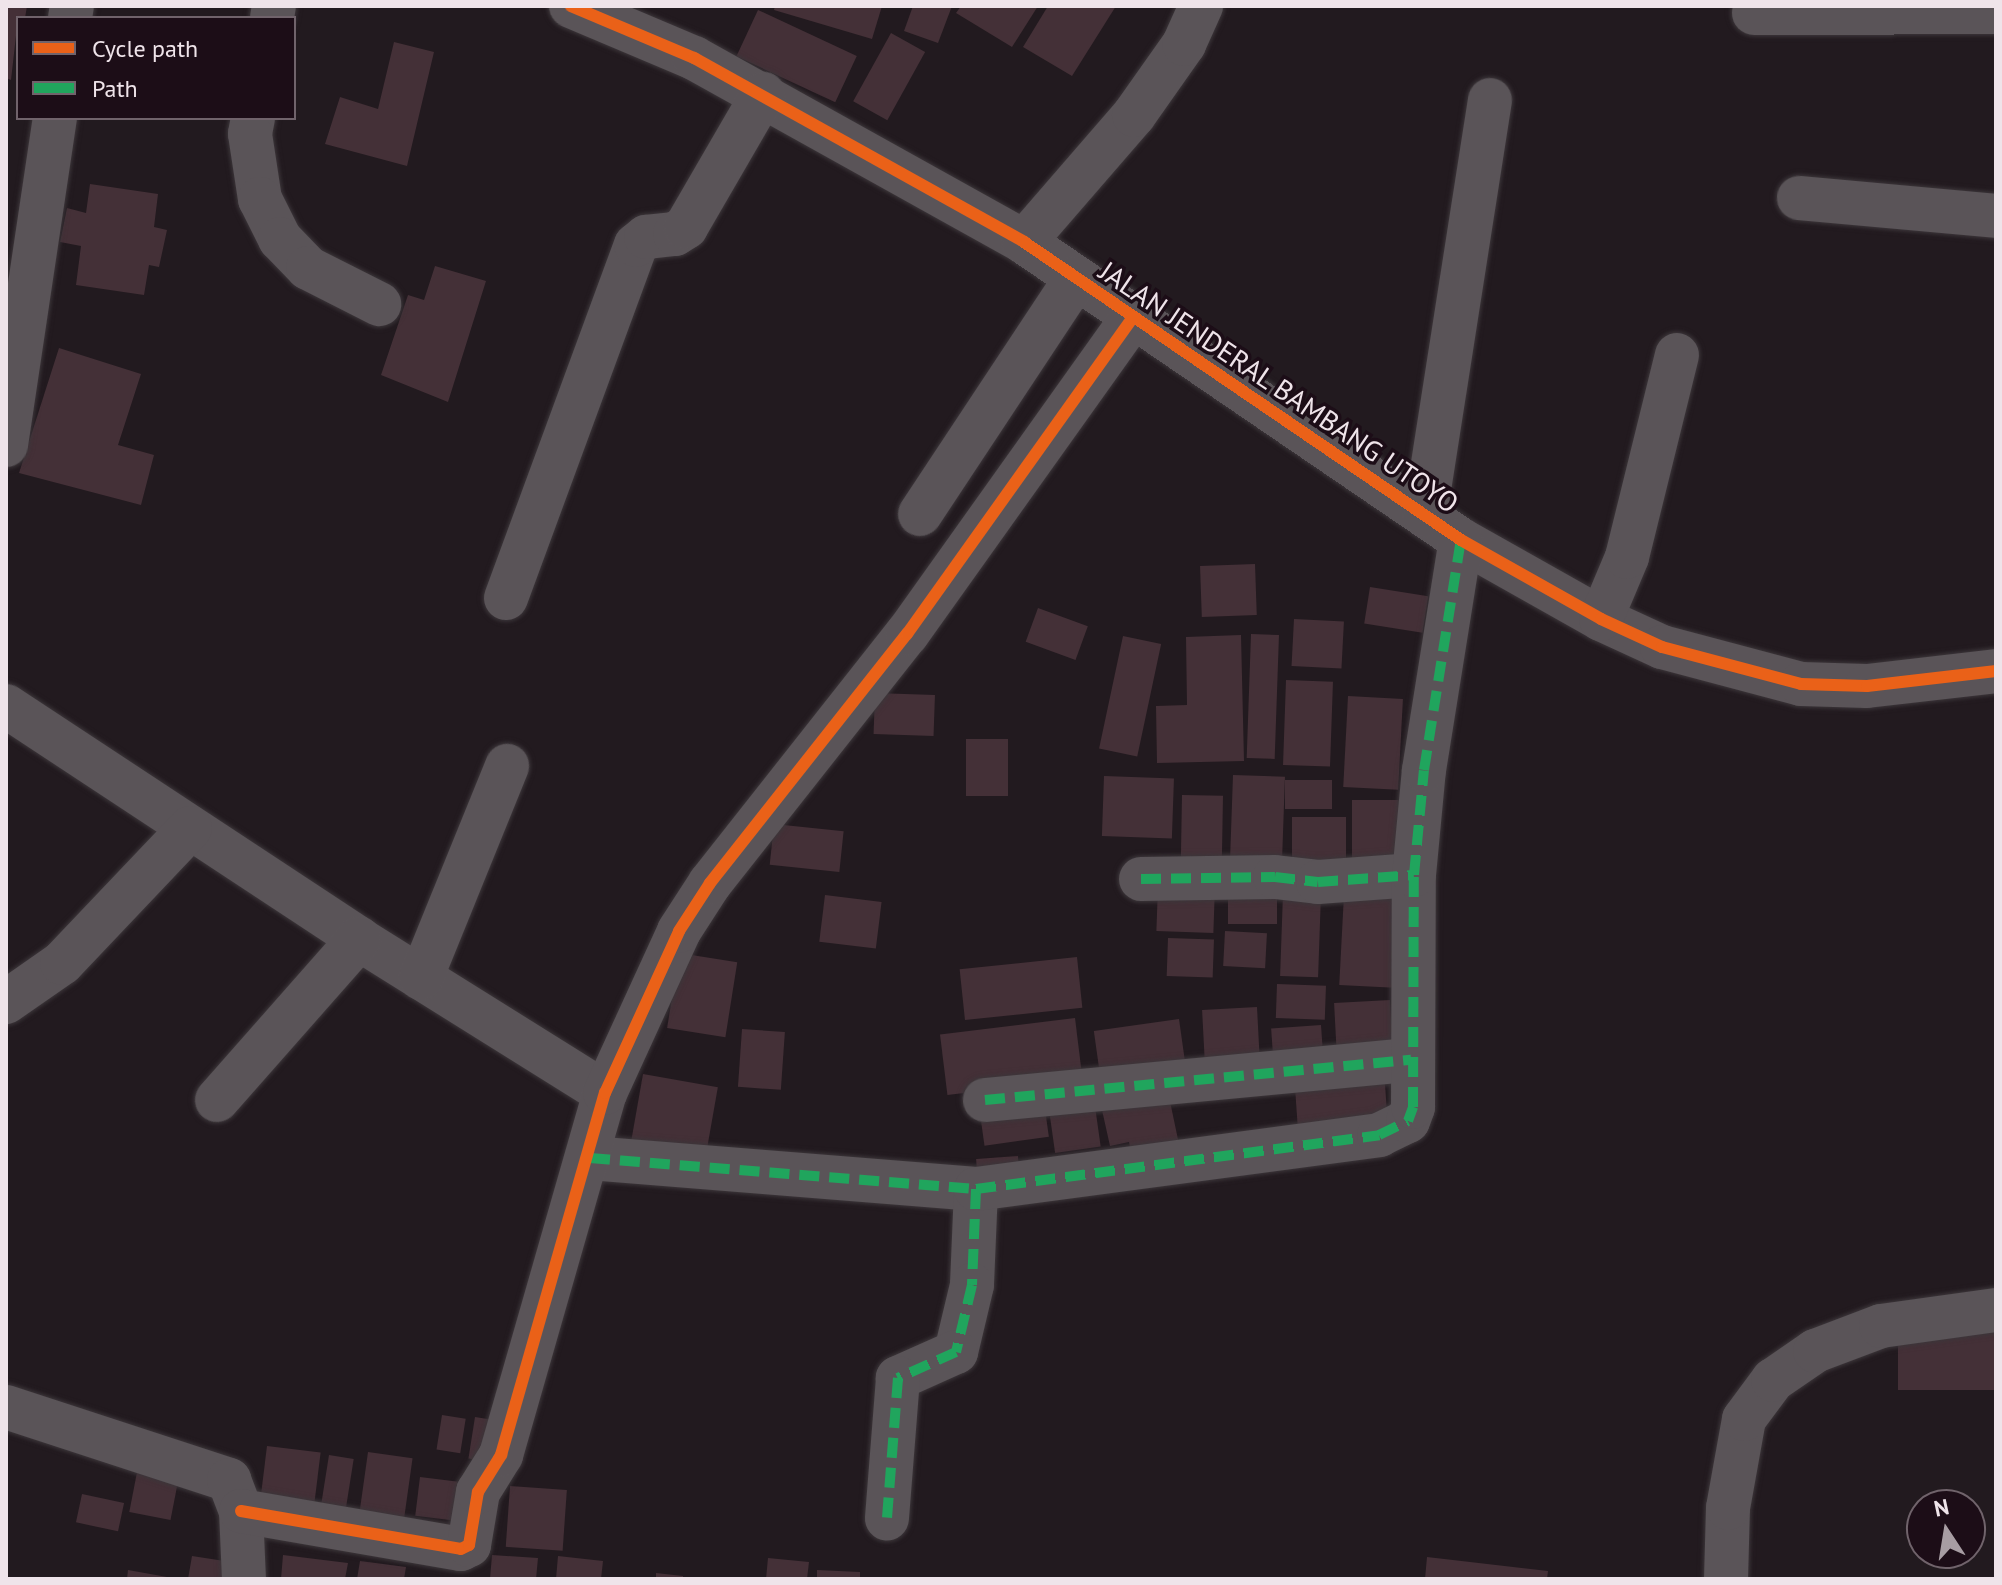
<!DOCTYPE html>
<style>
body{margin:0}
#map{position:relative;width:2002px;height:1585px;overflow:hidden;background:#221a1f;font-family:"PT Sans",sans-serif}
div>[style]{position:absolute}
.building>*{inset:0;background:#443037;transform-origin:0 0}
.roads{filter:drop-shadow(0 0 2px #3c363a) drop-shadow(0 0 2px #3c363a)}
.minor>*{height:44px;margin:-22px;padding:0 22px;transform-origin:22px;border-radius:22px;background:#5a5458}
.quiet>*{height:10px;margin-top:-5px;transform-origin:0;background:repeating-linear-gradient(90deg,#20a55d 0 20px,transparent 0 30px)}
.cycleway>*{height:12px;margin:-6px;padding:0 6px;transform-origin:6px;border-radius:6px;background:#ea6118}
span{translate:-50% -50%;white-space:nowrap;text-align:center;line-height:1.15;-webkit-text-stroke:7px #1c0d17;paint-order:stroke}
.street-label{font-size:28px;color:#efe4ea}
.frame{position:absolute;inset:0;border:8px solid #efe4ea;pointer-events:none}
.legend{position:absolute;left:16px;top:16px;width:280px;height:104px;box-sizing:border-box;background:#1c0d17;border:2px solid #70636b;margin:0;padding:10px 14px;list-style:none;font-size:24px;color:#efe4ea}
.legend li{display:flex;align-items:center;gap:16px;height:40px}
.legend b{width:40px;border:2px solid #70636b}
.north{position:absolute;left:1906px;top:1489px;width:80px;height:80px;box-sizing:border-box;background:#1c0d17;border:2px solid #70636b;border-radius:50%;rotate:348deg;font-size:22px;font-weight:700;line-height:32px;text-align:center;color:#efe4ea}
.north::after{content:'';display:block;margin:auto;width:28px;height:36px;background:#a79da3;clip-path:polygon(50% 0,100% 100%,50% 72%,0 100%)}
</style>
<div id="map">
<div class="building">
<i style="clip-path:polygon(6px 6px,27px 6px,25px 18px,18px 18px,11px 80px,6px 78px)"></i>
<i style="clip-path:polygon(775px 6px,882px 6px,872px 39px,774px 10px)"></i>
<i style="clip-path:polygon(913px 6px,952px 6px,938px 43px,904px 31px)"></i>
<i style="clip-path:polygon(961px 6px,1038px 6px,1012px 47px,956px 13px)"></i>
<i style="clip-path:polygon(1048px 6px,1116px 6px,1072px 76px,1023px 47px)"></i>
<i style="left:758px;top:10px;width:109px;height:51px;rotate:25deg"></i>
<i style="left:891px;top:33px;width:39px;height:78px;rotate:29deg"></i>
<i style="clip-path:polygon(394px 42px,434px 52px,407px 166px,325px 144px,340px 97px,378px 109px)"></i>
<i style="clip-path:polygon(90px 184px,158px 194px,154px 227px,167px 230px,159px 267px,149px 265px,144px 295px,76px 285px,81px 246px,60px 242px,67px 208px,86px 213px)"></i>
<i style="clip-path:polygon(435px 266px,486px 281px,448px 402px,381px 375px,408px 295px,424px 300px)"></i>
<i style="clip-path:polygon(59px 348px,141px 374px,118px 445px,154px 455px,141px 505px,19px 473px)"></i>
<i style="left:1255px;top:564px;width:51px;height:55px;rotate:88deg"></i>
<i style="left:1370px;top:587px;width:59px;height:37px;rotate:9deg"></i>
<i style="left:1038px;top:608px;width:53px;height:36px;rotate:20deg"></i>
<i style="left:1294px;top:619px;width:50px;height:47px;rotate:3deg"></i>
<i style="left:1251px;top:634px;width:28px;height:124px;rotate:2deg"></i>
<i style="clip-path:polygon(1241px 635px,1244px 761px,1157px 763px,1156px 706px,1187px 705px,1186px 637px)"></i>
<i style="left:1123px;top:636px;width:39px;height:115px;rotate:12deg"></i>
<i style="left:1286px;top:680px;width:47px;height:85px;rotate:2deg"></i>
<i style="left:875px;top:693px;width:60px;height:41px;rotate:2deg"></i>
<i style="left:1348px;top:696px;width:55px;height:91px;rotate:3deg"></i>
<i style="left:966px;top:739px;width:42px;height:57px"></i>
<i style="left:1233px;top:775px;width:52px;height:91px;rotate:2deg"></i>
<i style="left:1104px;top:776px;width:70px;height:60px;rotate:2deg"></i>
<i style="left:1285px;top:780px;width:47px;height:29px"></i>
<i style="left:1182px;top:795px;width:41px;height:79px;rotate:1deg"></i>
<i style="left:1352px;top:800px;width:49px;height:72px"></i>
<i style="left:1292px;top:817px;width:54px;height:56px"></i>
<i style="left:774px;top:824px;width:70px;height:41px;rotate:6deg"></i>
<i style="left:1228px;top:882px;width:49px;height:42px"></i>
<i style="left:1158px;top:885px;width:57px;height:46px;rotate:2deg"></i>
<i style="left:1283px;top:893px;width:38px;height:83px;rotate:2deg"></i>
<i style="left:1344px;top:894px;width:55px;height:91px;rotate:3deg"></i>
<i style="left:825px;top:895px;width:57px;height:47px;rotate:7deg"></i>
<i style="left:1225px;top:931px;width:42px;height:35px;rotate:3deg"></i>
<i style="left:1168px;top:938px;width:46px;height:38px;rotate:2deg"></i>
<i style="left:679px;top:953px;width:59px;height:76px;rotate:9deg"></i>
<i style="left:1077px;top:957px;width:51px;height:118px;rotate:84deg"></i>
<i style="left:1277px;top:984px;width:49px;height:34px;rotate:2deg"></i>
<i style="left:1390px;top:1000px;width:52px;height:56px;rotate:87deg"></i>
<i style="left:1257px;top:1007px;width:57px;height:55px;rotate:87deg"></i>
<i style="left:1075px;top:1018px;width:61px;height:136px;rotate:83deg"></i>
<i style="left:1179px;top:1019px;width:50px;height:86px;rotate:82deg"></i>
<i style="left:1321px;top:1025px;width:41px;height:50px;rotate:86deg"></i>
<i style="left:742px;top:1029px;width:43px;height:58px;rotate:4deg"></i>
<i style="left:1384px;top:1070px;width:54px;height:90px;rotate:86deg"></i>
<i style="left:643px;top:1074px;width:76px;height:70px;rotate:10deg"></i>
<i style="clip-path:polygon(1167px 1087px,1180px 1149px,1132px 1159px,1129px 1142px,1110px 1146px,1100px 1101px)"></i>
<i style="left:1094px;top:1099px;width:48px;height:46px;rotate:82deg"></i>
<i style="left:1044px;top:1102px;width:35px;height:65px;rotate:82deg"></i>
<i style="left:1018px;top:1156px;width:27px;height:42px;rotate:86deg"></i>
<i style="left:1996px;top:1328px;width:62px;height:98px;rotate:90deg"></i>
<i style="left:442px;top:1415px;width:24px;height:35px;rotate:9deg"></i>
<i style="left:475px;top:1417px;width:24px;height:42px;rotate:9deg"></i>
<i style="left:267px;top:1446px;width:54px;height:54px;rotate:7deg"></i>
<i style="left:368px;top:1452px;width:45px;height:75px;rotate:8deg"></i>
<i style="left:329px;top:1455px;width:25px;height:62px;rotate:9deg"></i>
<i style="left:139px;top:1462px;width:42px;height:51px;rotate:11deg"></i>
<i style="left:420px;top:1477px;width:49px;height:39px;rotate:7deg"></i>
<i style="left:510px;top:1486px;width:57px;height:61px;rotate:4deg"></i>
<i style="left:82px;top:1494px;width:43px;height:29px;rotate:12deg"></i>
<i style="clip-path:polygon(283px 1555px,348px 1563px,345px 1579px,281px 1579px)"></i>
<i style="clip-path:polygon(492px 1555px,538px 1558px,536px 1579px,490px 1579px)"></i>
<i style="clip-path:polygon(192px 1556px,231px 1562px,229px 1579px,188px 1579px)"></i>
<i style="clip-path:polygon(558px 1556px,603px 1561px,601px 1579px,556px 1579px)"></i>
<i style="clip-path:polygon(1427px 1557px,1548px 1571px,1547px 1579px,1425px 1579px)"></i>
<i style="clip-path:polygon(768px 1558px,809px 1562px,807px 1579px,766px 1579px)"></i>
<i style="clip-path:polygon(360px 1561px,406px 1567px,404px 1579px,357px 1579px)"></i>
<i style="clip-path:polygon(128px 1570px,167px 1577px,167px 1579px,127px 1579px)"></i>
<i style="clip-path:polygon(817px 1570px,860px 1572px,860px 1579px,817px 1579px)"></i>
<i style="clip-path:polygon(656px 1573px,683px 1576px,683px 1579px,656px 1579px)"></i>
</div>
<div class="roads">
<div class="minor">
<i style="left:571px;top:6px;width:134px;rotate:22.9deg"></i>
<i style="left:694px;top:58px;width:378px;rotate:29.1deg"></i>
<i style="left:1024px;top:242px;width:529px;rotate:34.29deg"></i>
<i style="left:1461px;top:540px;width:161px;rotate:29.4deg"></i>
<i style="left:1601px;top:619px;width:67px;rotate:24.7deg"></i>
<i style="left:1662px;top:647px;width:144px;rotate:14.9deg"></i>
<i style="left:1801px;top:684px;width:66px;rotate:1.7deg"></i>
<i style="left:1867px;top:686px;width:130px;rotate:-6.6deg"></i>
<i style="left:1754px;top:13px;width:242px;rotate:-0.2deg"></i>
<i style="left:70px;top:18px;width:12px;rotate:-81deg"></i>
<i style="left:272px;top:18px;width:12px;rotate:-81deg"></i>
<i style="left:253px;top:118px;width:16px;rotate:101deg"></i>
<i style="left:250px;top:134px;width:66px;rotate:81.3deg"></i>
<i style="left:260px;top:199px;width:45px;rotate:63.4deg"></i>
<i style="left:280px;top:239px;width:40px;rotate:46deg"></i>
<i style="left:308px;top:268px;width:80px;rotate:26.9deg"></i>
<i style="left:1799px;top:198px;width:198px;rotate:5.2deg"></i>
<i style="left:1024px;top:242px;width:168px;rotate:-49.1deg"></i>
<i style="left:1134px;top:115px;width:87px;rotate:-54.8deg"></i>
<i style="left:1184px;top:44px;width:42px;rotate:-65.9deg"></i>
<i style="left:6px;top:445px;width:331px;rotate:-81.5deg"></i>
<i style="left:920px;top:514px;width:283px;rotate:-56.5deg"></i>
<i style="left:1425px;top:515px;width:420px;rotate:-81.1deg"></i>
<i style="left:506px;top:598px;width:376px;rotate:-69.8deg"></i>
<i style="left:636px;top:245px;width:13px;rotate:-39deg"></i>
<i style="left:646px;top:237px;width:29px;rotate:-6deg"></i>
<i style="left:675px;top:234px;width:13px;rotate:-32deg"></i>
<i style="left:686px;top:227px;width:154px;rotate:-59.9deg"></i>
<i style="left:1601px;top:619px;width:67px;rotate:-67.2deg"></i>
<i style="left:1627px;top:557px;width:208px;rotate:-76.1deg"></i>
<i style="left:6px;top:706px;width:423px;rotate:33.4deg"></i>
<i style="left:359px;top:939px;width:290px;rotate:32deg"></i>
<i style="left:1141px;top:879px;width:134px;rotate:-0.9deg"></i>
<i style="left:1275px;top:877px;width:43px;rotate:6.6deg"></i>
<i style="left:1318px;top:882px;width:96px;rotate:-4.2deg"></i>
<i style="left:421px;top:978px;width:229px;rotate:-67.9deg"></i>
<i style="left:6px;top:1002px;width:68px;rotate:-34.9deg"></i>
<i style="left:62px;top:963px;width:186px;rotate:-46.5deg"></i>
<i style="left:217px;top:1100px;width:215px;rotate:-48.6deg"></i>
<i style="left:985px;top:1100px;width:428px;rotate:-5.4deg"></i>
<i style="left:590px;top:1158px;width:387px;rotate:4.6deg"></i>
<i style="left:976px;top:1189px;width:96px;rotate:92.4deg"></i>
<i style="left:972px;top:1285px;width:69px;rotate:103.4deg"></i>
<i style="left:956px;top:1352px;width:64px;rotate:155.9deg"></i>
<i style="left:898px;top:1378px;width:141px;rotate:94.5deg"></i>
<i style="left:976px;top:1189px;width:407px;rotate:-7.6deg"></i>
<i style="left:1379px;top:1135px;width:32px;rotate:-26deg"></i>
<i style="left:1408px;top:1121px;width:15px;rotate:-70deg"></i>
<i style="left:1413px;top:1107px;width:232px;rotate:-89.8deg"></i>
<i style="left:1414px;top:875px;width:105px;rotate:-84.6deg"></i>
<i style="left:1424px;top:770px;width:233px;rotate:-80.9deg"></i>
<i style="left:6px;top:1407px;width:235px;rotate:18.1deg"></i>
<i style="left:229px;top:1480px;width:33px;rotate:69deg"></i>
<i style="left:241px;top:1511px;width:68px;rotate:87.5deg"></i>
<i style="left:241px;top:1511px;width:223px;rotate:9.8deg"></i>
<i style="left:461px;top:1549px;width:9px;rotate:-27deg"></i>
<i style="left:469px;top:1545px;width:54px;rotate:-80.4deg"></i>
<i style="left:478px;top:1492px;width:44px;rotate:-58.1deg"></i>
<i style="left:501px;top:1455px;width:377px;rotate:-74deg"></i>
<i style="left:605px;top:1093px;width:178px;rotate:-65.4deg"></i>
<i style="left:679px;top:931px;width:57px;rotate:-57.1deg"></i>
<i style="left:710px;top:883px;width:318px;rotate:-51.7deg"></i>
<i style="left:907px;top:634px;width:389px;rotate:-54.5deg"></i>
<i style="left:1726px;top:1579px;width:71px;rotate:-88.4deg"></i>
<i style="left:1728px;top:1508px;width:90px;rotate:-79.8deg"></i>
<i style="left:1744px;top:1419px;width:49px;rotate:-53.4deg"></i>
<i style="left:1773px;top:1380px;width:51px;rotate:-34.6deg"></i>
<i style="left:1815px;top:1351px;width:71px;rotate:-20.7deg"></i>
<i style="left:1881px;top:1326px;width:116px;rotate:-7.9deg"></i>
</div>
</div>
<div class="quiet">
<i style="left:1141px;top:879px;width:134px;rotate:-0.9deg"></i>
<i style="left:1275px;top:877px;width:43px;rotate:6.6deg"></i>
<i style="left:1318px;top:882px;width:96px;rotate:-4.2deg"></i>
<i style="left:985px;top:1100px;width:428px;rotate:-5.4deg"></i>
<i style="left:590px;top:1158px;width:387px;rotate:4.6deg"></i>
<i style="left:976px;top:1189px;width:96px;rotate:92.4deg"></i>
<i style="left:972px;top:1285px;width:69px;rotate:103.4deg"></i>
<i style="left:956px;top:1352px;width:64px;rotate:155.9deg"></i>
<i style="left:898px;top:1378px;width:141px;rotate:94.5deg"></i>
<i style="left:976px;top:1189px;width:407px;rotate:-7.6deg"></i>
<i style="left:1379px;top:1135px;width:32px;rotate:-26deg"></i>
<i style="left:1408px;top:1121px;width:15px;rotate:-70deg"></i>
<i style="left:1413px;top:1107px;width:232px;rotate:-89.8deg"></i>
<i style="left:1414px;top:875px;width:105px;rotate:-84.6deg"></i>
<i style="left:1424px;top:770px;width:233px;rotate:-80.9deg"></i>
</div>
<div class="cycleway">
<i style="left:571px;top:6px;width:134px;rotate:22.9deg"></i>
<i style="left:694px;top:58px;width:378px;rotate:29.1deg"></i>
<i style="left:1024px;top:242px;width:529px;rotate:34.29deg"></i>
<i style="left:1461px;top:540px;width:161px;rotate:29.4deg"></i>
<i style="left:1601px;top:619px;width:67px;rotate:24.7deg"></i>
<i style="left:1662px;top:647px;width:144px;rotate:14.9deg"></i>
<i style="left:1801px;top:684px;width:66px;rotate:1.7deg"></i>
<i style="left:1867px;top:686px;width:130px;rotate:-6.6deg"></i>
<i style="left:241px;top:1511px;width:223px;rotate:9.8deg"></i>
<i style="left:461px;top:1549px;width:9px;rotate:-27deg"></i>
<i style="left:469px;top:1545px;width:54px;rotate:-80.4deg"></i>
<i style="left:478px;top:1492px;width:44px;rotate:-58.1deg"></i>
<i style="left:501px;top:1455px;width:377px;rotate:-74deg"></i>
<i style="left:605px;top:1093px;width:178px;rotate:-65.4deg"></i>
<i style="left:679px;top:931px;width:57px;rotate:-57.1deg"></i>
<i style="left:710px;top:883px;width:318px;rotate:-51.7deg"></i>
<i style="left:907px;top:634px;width:389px;rotate:-54.5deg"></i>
</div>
<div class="street-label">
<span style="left:1279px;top:387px;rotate:34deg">JALAN JENDERAL BAMBANG UTOYO</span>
</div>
<div class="frame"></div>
<ul class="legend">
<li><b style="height:10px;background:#ea6118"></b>Cycle path</li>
<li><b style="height:10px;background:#20a55d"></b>Path</li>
</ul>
<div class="north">N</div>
</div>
